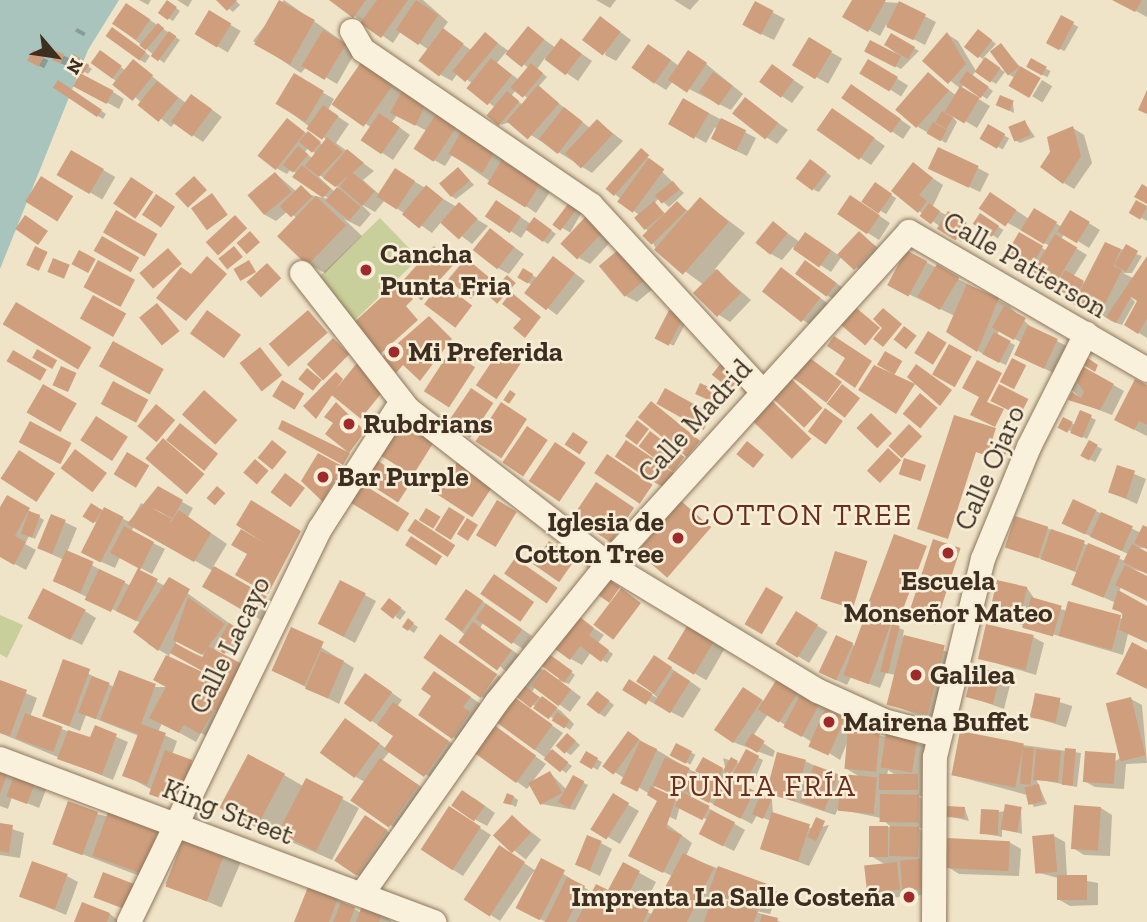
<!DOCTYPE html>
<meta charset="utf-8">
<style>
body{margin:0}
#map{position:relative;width:1147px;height:922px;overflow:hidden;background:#f0e4c8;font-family:"Zilla Slab",serif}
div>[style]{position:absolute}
.green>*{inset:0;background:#c9cf9b;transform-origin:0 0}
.water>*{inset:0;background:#a9c4bc}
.shadow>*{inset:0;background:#0003;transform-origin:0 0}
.building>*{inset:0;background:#cf9f7d;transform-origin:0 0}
.roads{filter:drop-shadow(0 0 2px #8d765c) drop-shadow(0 0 2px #8d765c)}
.minor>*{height:24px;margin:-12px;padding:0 12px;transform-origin:12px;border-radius:12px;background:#faf1dc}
.dots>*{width:19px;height:19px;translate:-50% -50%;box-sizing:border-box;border:4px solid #f7eed8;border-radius:50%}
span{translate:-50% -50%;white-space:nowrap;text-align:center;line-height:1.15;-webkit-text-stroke:5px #f7eed8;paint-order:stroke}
.poi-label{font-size:28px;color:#3d2e20;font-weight:700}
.left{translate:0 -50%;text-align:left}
.right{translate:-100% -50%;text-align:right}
.street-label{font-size:28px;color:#3d2e20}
.neighbourhood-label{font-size:30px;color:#6b2e1e;letter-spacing:2px}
.north{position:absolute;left:21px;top:21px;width:70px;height:70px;-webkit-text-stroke:5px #f7eed8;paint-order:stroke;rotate:119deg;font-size:19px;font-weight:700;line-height:28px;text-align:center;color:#3d2e20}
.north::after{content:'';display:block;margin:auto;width:24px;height:32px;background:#3d2e20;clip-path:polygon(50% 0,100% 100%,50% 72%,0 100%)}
</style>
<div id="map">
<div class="green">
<i style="left:380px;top:218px;width:56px;height:93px;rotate:46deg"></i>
<i style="clip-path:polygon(0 615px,23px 625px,7px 658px,0 654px)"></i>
</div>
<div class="water">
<i style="clip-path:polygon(0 0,119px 0,88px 50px,0 269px)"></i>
</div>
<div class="shadow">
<i style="clip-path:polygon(139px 0,151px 0,148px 5px)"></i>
<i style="clip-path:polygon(177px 0,192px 0,188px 7px)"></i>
<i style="clip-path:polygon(219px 0,235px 0,240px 5px,233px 12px)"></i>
<i style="clip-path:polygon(284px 0,356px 51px,337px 84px,307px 66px,301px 73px,253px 41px)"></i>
<i style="clip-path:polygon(evenodd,332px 0,423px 0,448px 22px,442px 30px,471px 50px,485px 34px,510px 52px,528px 28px,556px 48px,572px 47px,592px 61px,578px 81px,545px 58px,537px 69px,547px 77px,538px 87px,590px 128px,597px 121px,623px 141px,592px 173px,510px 122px,501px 125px,496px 108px,469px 88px,473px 84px,458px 73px,452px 81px,441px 75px,429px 50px,401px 31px,393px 43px,332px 0,506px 52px,529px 68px,519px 80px,497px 63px,506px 52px,332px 0,516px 90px,529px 99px,523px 105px,511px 96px,516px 90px)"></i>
<i style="clip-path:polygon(596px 0,616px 0,610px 8px)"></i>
<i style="clip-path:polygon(674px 0,699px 0,690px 10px)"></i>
<i style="clip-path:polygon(854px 0,899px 3px,936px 22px,925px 45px,886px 25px,880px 36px,845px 17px)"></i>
<i style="clip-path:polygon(1116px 0,1147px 0,1147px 17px)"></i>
<i style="clip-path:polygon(755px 3px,785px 19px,774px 40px,755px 31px)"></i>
<i style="clip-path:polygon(172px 5px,180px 11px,173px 21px,168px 18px)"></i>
<i style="clip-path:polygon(138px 12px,180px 40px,164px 63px,115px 24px)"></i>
<i style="left:209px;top:12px;width:37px;height:25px;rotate:31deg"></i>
<i style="left:1061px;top:17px;width:20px;height:28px;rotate:30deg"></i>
<i style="clip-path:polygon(611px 25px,631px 40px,616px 61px,605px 55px)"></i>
<i style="left:77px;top:28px;width:10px;height:4px;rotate:29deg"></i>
<i style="clip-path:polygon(117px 32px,150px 56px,145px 63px,140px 60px)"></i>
<i style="clip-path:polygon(947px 34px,958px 41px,976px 71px,972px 76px,993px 91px,987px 99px,965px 84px,961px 88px,990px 106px,977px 128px,948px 111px,957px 122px,946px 143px,918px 127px,928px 75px,957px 96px,961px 89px,925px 61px)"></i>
<i style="clip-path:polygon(984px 34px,996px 44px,983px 58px,1005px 72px,996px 84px,977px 72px,985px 61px,966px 46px)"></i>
<i style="clip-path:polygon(891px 35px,919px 51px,901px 69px,867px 51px,871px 42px,900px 57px,886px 45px)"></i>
<i style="left:809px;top:40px;width:38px;height:29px;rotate:29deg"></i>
<i style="clip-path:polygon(1001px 45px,1022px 69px,1015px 78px,1008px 74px)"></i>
<i style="clip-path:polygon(660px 52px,679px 66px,700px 59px,743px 94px,731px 110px,673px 81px,666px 90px,655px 83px)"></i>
<i style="left:34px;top:53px;width:16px;height:9px;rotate:27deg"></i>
<i style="clip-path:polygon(57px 53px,69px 58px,67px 66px,60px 63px)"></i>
<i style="clip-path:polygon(105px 55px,126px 71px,134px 62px,187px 104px,203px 103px,222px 117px,203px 142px,175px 123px,171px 127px,93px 62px)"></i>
<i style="clip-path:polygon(79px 59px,92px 69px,88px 74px,83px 71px)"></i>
<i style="left:869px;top:61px;width:46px;height:13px;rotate:32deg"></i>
<i style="left:1031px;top:61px;width:22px;height:7px;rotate:27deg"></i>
<i style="clip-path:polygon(362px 64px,508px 155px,503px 162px,550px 192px,536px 213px,452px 155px,445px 166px,434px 160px,427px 131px,397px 115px,392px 122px,410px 135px,393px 160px,363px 140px,372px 128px,335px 104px)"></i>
<i style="clip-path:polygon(783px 73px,804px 87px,792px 103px,761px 82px)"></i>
<i style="clip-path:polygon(evenodd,294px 76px,334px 99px,328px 110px,349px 124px,336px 143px,374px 171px,363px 180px,380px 195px,407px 177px,488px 226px,472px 244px,442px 221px,432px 233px,385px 200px,375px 212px,361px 204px,371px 214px,360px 227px,344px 219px,362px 236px,325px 273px,308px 264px,298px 219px,288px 211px,276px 221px,265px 215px,276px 174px,297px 192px,329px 199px,291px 169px,287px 174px,276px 168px,287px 120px,323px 145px,327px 140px,278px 103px,294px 76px,308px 148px,316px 154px,313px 159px,305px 152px,308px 148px,294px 76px,306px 165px,318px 174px,339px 188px,335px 192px,306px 165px)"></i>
<i style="left:1042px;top:80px;width:12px;height:19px;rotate:31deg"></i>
<i style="clip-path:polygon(64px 85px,106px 114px,103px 119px,98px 116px)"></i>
<i style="clip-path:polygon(75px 85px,113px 92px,124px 99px,119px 109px)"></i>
<i style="clip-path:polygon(862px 92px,911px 127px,903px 139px,843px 98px)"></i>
<i style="clip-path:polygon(745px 99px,788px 130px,777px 144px,766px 137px)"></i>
<i style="clip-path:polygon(684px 100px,756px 138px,747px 156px,724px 145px,715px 127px,706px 143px,671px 123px)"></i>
<i style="clip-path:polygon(1013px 103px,1014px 113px,1002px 107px)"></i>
<i style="clip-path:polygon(843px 116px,885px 146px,871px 165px,819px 130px)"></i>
<i style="clip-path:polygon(1025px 122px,1035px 137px,1020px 143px,1015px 140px)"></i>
<i style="left:989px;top:127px;width:23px;height:13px;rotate:29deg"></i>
<i style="clip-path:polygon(1073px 128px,1084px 135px,1092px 163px,1074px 189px,1064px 183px)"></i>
<i style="clip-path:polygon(641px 151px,684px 193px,669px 207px,659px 198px,654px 204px,667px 215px,677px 204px,690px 212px,700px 199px,745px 233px,715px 269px,751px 300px,730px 322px,719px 315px,704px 285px,657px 251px,640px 216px,608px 188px)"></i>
<i style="left:72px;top:152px;width:50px;height:26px;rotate:30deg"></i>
<i style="clip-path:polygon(816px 164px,831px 176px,819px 192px,814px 190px)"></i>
<i style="clip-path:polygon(913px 165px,943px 185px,932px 208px,971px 227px,961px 242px,919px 211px)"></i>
<i style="clip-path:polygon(978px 168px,989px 174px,980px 192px,942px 174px)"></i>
<i style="clip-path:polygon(459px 169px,474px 185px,456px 199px,451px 196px)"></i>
<i style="left:875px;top:185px;width:25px;height:19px;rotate:32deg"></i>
<i style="clip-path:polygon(1002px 201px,1029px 219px,1034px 210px,1062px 227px,1071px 212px,1100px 230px,1089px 248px,1065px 233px,1061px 239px,1087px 255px,1073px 277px,1090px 287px,1105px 244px,1142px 256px,1132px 273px,1123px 273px,1133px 278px,1147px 260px,1147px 338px,1126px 325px,1140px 300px,1126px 292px,1135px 302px,1122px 325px,1111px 321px,1008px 254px,1019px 234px,1047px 251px,1050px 246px,982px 209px)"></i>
<i style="left:571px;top:203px;width:14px;height:26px;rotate:30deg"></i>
<i style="clip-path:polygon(1137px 203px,1147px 208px,1147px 221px,1131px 212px)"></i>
<i style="clip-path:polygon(862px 204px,890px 223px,879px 240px,868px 233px)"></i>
<i style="clip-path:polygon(508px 209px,531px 224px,540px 222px,556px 234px,548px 244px,527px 229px,521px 238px,488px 216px)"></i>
<i style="left:981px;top:215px;width:27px;height:10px;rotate:34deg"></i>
<i style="clip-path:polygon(600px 222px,616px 236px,590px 264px,579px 258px)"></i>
<i style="clip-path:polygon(773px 223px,800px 242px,817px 240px,838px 255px,859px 233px,886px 254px,866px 275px,842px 256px,831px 272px,793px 247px,782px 260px,771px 254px)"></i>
<i style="clip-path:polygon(490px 230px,524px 254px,509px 274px,498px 268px)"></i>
<i style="clip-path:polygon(618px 252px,654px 288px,637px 302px,626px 296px)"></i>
<i style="clip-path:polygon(907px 252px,1009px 306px,1034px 330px,1069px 347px,1056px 374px,1028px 361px,1022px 343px,999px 330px,997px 336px,1015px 345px,1006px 365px,988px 357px,948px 332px,955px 316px,889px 285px)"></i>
<i style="clip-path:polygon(564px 265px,585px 281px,557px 315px,526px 292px,532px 285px,519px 277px,524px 270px,537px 278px)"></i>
<i style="clip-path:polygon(781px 269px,830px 305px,814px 327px,803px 320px)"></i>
<i style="clip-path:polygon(817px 269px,847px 291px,839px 302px,828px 296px)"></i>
<i style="left:670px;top:312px;width:19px;height:28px;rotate:28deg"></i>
<i style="clip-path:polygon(1081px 367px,1124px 391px,1112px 415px,1070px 399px,1082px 400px,1069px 387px,1073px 380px,1083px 385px)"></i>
<i style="clip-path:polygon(1147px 387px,1147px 436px,1133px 429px)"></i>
<i style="clip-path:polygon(1081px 412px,1096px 420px,1087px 439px,1060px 426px,1063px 419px,1075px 425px)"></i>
<i style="left:1089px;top:442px;width:15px;height:15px;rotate:28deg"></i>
<i style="clip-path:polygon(1118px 467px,1146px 479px,1137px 504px,1110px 492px)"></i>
<i style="clip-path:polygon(159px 489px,193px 508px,188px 517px,227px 544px,213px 567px,277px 605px,266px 623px,204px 586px,213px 571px,134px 526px,131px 532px,165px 549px,152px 574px,120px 557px,115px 568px,95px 559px,98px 524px,84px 515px,91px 505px,130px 522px,141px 503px,174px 522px,150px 504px)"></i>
<i style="clip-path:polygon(7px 497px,44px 520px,35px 539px,29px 536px,25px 544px,36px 550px,26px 570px,0 556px,0 511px)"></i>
<i style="clip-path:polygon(1096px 511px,1141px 533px,1147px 529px,1147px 548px,1136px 548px,1147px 554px,1147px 573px,1129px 568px,1147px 578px,1147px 600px,1121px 587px,1119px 592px,1147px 608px,1147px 643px,1128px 634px,1123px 655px,990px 616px,1027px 588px,1036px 601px,1067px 611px,1124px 619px,1116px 603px,1074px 584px,1078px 573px,1007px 546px,1047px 528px,1125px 561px,1128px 554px,1075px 529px)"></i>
<i style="clip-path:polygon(evenodd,52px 516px,77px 528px,67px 552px,131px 586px,138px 571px,165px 586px,169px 580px,243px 633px,232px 654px,212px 649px,252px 672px,229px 716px,214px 714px,229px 723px,218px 742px,201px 733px,196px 742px,162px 723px,158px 732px,177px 741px,172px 755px,202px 768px,187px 809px,125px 775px,139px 736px,86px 715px,80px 731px,44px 716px,64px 661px,114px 687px,168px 687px,155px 679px,168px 655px,148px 644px,141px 623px,66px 587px,64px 560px,49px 553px,52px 516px,177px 640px,204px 655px,203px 657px,175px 645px,177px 640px,52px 516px,171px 652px,216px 676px,212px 682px,168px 658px,171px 652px)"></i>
<i style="clip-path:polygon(341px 582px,376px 601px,355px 643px,331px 630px)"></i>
<i style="clip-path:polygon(478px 598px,532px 636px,523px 649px,483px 623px,480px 628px,522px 657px,510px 675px,447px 619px)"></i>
<i style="clip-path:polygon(394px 603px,406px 612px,400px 620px,396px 617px)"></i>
<i style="clip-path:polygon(85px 611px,96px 618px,82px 645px,40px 624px)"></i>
<i style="left:796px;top:613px;width:37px;height:36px;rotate:31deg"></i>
<i style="clip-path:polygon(867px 615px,904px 630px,903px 636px,967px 659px,950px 727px,889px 704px,896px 675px,886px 673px,880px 688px,851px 677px,847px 685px,832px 678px,837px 637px,855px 646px)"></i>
<i style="clip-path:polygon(580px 619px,604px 635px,598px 643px,613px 654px,607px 663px,591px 652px,582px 665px,571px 659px)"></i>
<i style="clip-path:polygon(409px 621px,418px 627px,414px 633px,404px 626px)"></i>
<i style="left:691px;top:623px;width:42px;height:42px;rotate:30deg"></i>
<i style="clip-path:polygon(303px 636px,354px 668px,339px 704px,284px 676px)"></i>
<i style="clip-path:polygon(1033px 637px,1044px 643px,1036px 675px,979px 658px)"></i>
<i style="clip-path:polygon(554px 659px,575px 675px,569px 684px,560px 681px,581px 697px,570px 712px,535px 687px,532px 692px,561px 711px,574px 724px,570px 730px,517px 694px,536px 666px,559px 680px)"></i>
<i style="clip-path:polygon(665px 664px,701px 689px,683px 718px,625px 689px,630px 682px,659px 699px,639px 681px)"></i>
<i style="left:498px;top:675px;width:11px;height:27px;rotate:38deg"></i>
<i style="clip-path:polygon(1000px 675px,1011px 681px,1004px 709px,968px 696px)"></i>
<i style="clip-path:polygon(evenodd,781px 676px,832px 708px,853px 730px,928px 746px,929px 796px,918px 796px,930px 803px,929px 828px,918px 828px,930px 835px,933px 894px,879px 899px,868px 892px,886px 865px,871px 856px,871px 827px,891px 827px,881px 818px,838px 809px,835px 815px,768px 793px,805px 761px,842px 779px,862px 778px,845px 768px,847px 743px,840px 760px,768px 714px,753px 736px,775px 751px,773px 757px,733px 742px,755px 695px,765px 702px,781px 676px,888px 770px,897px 776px,887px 776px,888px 770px)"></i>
<i style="clip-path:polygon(0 682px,37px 698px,30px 717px,91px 740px,96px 728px,128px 742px,113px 780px,0 733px)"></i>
<i style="clip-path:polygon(377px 682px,402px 700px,397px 707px,465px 752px,442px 785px,390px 751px,382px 761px,435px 796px,407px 836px,352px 800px,365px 782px,356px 777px,356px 727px,387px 749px,395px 736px,372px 721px)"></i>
<i style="clip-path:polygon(451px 683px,486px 708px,469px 747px,453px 737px)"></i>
<i style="left:1036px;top:695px;width:38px;height:22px;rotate:17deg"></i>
<i style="clip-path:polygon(602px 696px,614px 705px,605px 717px,600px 714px)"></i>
<i style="clip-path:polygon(513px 698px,563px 733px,550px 750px,572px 766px,566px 773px,496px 721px)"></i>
<i style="clip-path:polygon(1131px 699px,1142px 705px,1147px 763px,1126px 764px,1124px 789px,1095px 787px,1084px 781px,1120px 758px)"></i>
<i style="clip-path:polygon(evenodd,628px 733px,723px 789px,772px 800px,773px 814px,813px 829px,829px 825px,809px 866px,762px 848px,771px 821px,757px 815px,752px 824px,692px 793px,690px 797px,745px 830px,734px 851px,712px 840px,712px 822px,680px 806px,676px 820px,660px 812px,659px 800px,605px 766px,628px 733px,655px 785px,681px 798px,679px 802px,653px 789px,655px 785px)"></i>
<i style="clip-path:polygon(505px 734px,546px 764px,532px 782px,550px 773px,567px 790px,574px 778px,588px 785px,575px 810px,541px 804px,531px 784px,527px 789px,476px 752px)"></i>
<i style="clip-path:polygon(572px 738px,580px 745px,571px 755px,566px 752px)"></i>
<i style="left:677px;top:745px;width:21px;height:11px;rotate:28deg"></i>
<i style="clip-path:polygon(1023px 745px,1081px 753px,1077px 787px,1036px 779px,1047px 804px,1034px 807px,1027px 795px,953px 775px)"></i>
<i style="clip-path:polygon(747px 752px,763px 760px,753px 784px,728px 770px,722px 783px,698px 770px,703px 759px,726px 771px,723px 758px,741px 764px)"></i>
<i style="left:587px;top:754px;width:17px;height:9px;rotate:28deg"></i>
<i style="clip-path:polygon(0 765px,47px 787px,39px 808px,12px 797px,8px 809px,0 806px)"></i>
<i style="clip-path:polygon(284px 775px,303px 786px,307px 780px,359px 808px,332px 860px,238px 818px)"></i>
<i style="left:613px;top:796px;width:30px;height:38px;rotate:30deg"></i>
<i style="clip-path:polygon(514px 797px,518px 800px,516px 807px,506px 802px)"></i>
<i style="clip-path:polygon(474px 798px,495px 813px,487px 826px,476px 820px)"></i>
<i style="clip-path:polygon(1101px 808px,1112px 815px,1110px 856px,1084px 855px,1073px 848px)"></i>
<i style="clip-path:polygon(965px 809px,969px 821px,948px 816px)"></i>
<i style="clip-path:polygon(1021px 809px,1022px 834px,1002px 828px,1002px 837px,981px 833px,998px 812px)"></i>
<i style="clip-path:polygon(evenodd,651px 812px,692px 843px,686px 856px,778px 892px,770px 914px,752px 910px,781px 922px,546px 922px,529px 914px,534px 871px,500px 921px,489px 914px,512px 855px,536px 871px,542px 860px,593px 893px,609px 892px,623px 864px,656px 882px,642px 909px,653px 915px,672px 876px,630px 855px,651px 812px,721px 897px,738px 903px,737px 906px,720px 900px,721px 897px)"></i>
<i style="clip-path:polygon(97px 814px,177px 834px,158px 883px,53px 843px)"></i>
<i style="clip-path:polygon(460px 815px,491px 835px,463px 876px,452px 869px)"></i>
<i style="left:512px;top:817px;width:37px;height:25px;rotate:38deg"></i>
<i style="clip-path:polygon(377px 824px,397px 838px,367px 880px,356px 874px)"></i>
<i style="clip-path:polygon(0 825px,24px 833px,20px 858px,0 855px)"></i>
<i style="left:186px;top:835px;width:61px;height:53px;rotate:23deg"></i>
<i style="clip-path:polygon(1054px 836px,1065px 842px,1067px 877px,1098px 883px,1098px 905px,1070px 906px,1058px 899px,1058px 878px,1036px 872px)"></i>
<i style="clip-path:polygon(1009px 842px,1021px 849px,1019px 876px,959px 874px,948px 867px)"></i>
<i style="clip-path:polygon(601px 843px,612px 849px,600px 876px,587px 870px)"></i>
<i style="clip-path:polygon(67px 876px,78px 882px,66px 915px,21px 896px)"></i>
<i style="clip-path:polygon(311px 884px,361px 913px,382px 913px,392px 922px,296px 922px)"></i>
<i style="clip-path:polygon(110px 914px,120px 922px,76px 922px)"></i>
</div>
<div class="building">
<i style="left:167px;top:0;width:12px;height:16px;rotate:35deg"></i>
<i style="clip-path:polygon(216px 0,237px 0,227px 11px)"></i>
<i style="left:279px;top:0;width:41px;height:51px;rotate:29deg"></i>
<i style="clip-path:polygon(329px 0,366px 0,353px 18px)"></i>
<i style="clip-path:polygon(377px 0,408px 0,381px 38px,360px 23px)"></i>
<i style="left:416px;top:0;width:27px;height:36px;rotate:34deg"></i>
<i style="clip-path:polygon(852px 0,886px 0,868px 32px,842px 17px)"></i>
<i style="clip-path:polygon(1112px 0,1142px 0,1135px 12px)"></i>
<i style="left:755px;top:1px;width:21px;height:27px;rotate:28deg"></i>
<i style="left:899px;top:1px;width:30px;height:29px;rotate:26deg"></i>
<i style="left:126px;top:3px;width:29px;height:25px;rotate:34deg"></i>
<i style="left:209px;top:10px;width:26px;height:28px;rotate:31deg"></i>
<i style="left:1061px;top:15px;width:15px;height:32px;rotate:28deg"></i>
<i style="left:600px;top:16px;width:26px;height:30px;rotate:37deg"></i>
<i style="left:158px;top:23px;width:8px;height:29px;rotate:40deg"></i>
<i style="left:528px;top:26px;width:21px;height:36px;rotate:39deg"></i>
<i style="left:112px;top:27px;width:42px;height:11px;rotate:36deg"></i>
<i style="left:443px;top:28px;width:26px;height:41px;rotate:37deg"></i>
<i style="left:978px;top:29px;width:18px;height:23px;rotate:38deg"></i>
<i style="left:323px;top:30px;width:27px;height:42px;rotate:31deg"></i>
<i style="left:169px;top:31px;width:9px;height:31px;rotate:36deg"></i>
<i style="left:485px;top:32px;width:17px;height:51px;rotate:40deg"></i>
<i style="clip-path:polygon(947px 32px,966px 64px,948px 84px,922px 61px)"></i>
<i style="left:891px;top:33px;width:28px;height:14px;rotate:30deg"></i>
<i style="left:809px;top:37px;width:27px;height:33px;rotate:31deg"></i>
<i style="left:561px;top:38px;width:26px;height:27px;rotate:37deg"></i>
<i style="left:870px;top:40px;width:35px;height:13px;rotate:27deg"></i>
<i style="left:1001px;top:43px;width:30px;height:14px;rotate:53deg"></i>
<i style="left:648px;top:44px;width:28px;height:29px;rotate:35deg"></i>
<i style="left:33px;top:50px;width:13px;height:12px;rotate:29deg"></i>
<i style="left:100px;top:50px;width:27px;height:16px;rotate:36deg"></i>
<i style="left:688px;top:50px;width:23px;height:36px;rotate:34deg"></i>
<i style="left:56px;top:51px;width:9px;height:10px;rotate:21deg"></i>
<i style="left:74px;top:54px;width:19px;height:11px;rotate:36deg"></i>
<i style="left:985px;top:57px;width:19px;height:18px;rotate:35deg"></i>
<i style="left:491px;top:58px;width:27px;height:39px;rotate:39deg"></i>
<i style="left:1031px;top:58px;width:18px;height:10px;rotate:29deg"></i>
<i style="left:133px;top:59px;width:26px;height:33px;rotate:39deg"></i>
<i style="left:868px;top:59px;width:35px;height:17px;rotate:31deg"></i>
<i style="left:362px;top:61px;width:39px;height:53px;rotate:35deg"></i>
<i style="left:531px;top:63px;width:16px;height:32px;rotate:40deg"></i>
<i style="left:772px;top:64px;width:27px;height:22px;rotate:36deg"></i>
<i style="left:1020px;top:66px;width:24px;height:23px;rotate:30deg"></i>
<i style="left:967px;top:71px;width:27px;height:14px;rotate:36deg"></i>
<i style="left:713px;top:72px;width:24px;height:24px;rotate:35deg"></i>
<i style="left:928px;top:72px;width:28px;height:50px;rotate:41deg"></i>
<i style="left:80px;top:73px;width:38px;height:15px;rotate:28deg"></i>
<i style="left:294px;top:73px;width:35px;height:36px;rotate:31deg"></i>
<i style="left:58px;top:80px;width:53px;height:9px;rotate:34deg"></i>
<i style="left:157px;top:81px;width:27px;height:31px;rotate:39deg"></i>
<i style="left:851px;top:84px;width:61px;height:17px;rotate:35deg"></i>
<i style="left:538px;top:85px;width:28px;height:48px;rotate:41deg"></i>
<i style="left:960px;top:86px;width:23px;height:30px;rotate:31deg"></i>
<i style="left:403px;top:88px;width:28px;height:28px;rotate:27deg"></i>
<i style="clip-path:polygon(1147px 90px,1147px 114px,1138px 110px)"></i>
<i style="left:507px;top:91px;width:16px;height:32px;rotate:40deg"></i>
<i style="left:191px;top:94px;width:26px;height:34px;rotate:36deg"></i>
<i style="left:1000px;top:95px;width:15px;height:11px;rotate:23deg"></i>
<i style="left:745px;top:97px;width:42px;height:21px;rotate:38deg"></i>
<i style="left:683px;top:98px;width:30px;height:30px;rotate:30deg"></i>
<i style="left:323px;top:105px;width:19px;height:29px;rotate:35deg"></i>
<i style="left:564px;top:107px;width:24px;height:41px;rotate:38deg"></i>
<i style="left:832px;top:108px;width:52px;height:27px;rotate:35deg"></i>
<i style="left:438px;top:111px;width:24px;height:45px;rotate:33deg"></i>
<i style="left:942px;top:111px;width:13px;height:13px;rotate:32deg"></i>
<i style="left:379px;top:113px;width:25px;height:33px;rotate:34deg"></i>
<i style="left:287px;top:118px;width:23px;height:48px;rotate:38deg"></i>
<i style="left:721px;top:118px;width:28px;height:23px;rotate:26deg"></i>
<i style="left:597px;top:119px;width:22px;height:47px;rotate:43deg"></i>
<i style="left:1025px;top:120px;width:16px;height:18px;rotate:68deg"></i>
<i style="left:933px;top:122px;width:16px;height:13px;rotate:30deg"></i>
<i style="left:988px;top:124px;width:20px;height:17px;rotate:30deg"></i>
<i style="clip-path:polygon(1073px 126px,1081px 156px,1063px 184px,1040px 167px,1050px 152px,1047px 137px)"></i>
<i style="left:464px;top:127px;width:39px;height:31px;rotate:30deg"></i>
<i style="left:308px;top:131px;width:17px;height:14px;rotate:40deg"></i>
<i style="clip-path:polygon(327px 137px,343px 152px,319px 177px,305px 166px)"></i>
<i style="left:298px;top:146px;width:13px;height:24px;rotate:39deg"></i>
<i style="left:938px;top:147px;width:45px;height:24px;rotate:25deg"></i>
<i style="left:641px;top:148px;width:11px;height:54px;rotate:41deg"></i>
<i style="clip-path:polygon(347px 149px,364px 163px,335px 187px,323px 178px)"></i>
<i style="left:71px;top:150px;width:38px;height:29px;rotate:30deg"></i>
<i style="left:649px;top:158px;width:19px;height:54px;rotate:36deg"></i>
<i style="left:810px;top:159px;width:21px;height:24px;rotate:37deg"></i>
<i style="left:502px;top:160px;width:45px;height:28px;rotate:32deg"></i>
<i style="clip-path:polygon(913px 162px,933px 178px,919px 195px,927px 201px,918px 213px,891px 191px)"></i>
<i style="clip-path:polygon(302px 165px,331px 189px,323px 198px,292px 177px)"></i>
<i style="left:458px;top:167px;width:18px;height:25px;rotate:49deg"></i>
<i style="left:395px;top:168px;width:24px;height:34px;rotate:33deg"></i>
<i style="left:275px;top:172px;width:26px;height:36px;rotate:50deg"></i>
<i style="left:352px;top:172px;width:30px;height:19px;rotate:41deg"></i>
<i style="left:41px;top:176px;width:38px;height:30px;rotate:32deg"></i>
<i style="left:194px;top:176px;width:19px;height:26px;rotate:47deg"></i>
<i style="left:131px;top:177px;width:27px;height:32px;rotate:34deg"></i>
<i style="left:673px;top:181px;width:11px;height:23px;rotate:52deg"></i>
<i style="left:875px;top:182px;width:21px;height:24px;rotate:35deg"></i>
<i style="clip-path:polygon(1142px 184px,1147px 187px,1147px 204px,1134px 197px)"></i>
<i style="left:301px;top:185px;width:16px;height:30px;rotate:45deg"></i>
<i style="left:426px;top:185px;width:22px;height:38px;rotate:39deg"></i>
<i style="left:337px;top:187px;width:31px;height:18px;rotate:40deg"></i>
<i style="left:990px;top:192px;width:32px;height:20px;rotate:34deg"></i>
<i style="left:212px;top:193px;width:27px;height:26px;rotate:54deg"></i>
<i style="left:156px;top:194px;width:23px;height:25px;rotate:34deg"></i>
<i style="left:850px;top:195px;width:36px;height:23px;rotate:34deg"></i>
<i style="left:316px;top:196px;width:42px;height:56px;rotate:44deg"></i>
<i style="left:700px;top:197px;width:38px;height:70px;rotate:41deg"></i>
<i style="left:496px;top:200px;width:30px;height:20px;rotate:34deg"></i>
<i style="left:571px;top:200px;width:10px;height:31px;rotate:37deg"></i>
<i style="left:1136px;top:200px;width:13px;height:15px;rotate:29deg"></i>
<i style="left:654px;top:201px;width:16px;height:26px;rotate:50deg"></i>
<i style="left:677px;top:201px;width:13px;height:49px;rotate:45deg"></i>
<i style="left:459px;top:202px;width:25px;height:28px;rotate:42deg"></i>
<i style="left:929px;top:203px;width:14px;height:16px;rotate:36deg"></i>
<i style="left:1034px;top:208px;width:27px;height:26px;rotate:31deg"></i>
<i style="left:116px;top:210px;width:48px;height:26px;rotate:30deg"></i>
<i style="left:1070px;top:210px;width:23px;height:25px;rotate:31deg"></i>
<i style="left:948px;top:211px;width:22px;height:21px;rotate:32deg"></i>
<i style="left:589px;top:213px;width:23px;height:42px;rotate:43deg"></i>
<i style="left:980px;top:213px;width:23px;height:13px;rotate:34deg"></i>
<i style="left:25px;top:215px;width:28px;height:17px;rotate:35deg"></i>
<i style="left:235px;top:215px;width:18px;height:40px;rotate:47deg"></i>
<i style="left:534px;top:217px;width:22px;height:15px;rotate:36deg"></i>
<i style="left:773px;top:221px;width:19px;height:28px;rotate:39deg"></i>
<i style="left:490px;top:228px;width:31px;height:28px;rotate:38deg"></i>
<i style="left:250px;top:231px;width:15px;height:18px;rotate:48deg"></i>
<i style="left:859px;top:231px;width:23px;height:32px;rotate:43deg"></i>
<i style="left:805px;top:232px;width:32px;height:21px;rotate:35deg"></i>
<i style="left:1019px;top:232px;width:28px;height:26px;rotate:30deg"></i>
<i style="left:1055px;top:234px;width:26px;height:49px;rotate:31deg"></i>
<i style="left:102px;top:236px;width:43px;height:17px;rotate:30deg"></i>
<i style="clip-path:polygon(1105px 242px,1121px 249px,1113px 266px,1122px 270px,1099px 316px,1073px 304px)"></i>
<i style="left:1126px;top:244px;width:14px;height:24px;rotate:30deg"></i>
<i style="left:35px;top:246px;width:14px;height:21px;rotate:25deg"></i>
<i style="left:234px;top:246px;width:14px;height:20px;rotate:51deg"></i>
<i style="left:434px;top:246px;width:27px;height:49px;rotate:42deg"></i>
<i style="left:168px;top:248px;width:21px;height:38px;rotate:49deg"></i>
<i style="left:79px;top:250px;width:19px;height:16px;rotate:28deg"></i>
<i style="left:618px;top:250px;width:40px;height:25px;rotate:50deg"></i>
<i style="left:906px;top:250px;width:24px;height:40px;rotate:28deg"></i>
<i style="clip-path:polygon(207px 256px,227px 274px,186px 321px,156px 298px,181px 267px,191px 274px)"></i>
<i style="left:553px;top:256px;width:28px;height:47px;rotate:38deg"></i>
<i style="clip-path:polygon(1147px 256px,1147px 318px,1138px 334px,1124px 325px,1137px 301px,1131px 297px,1116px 323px,1106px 317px)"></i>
<i style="left:53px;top:258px;width:18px;height:15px;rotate:22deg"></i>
<i style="left:466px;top:258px;width:30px;height:28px;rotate:40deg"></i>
<i style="left:98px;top:260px;width:42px;height:31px;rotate:28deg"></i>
<i style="left:249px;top:260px;width:14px;height:18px;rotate:60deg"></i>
<i style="left:805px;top:260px;width:39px;height:17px;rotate:36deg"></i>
<i style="left:267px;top:263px;width:21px;height:28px;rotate:47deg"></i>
<i style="left:937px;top:264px;width:26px;height:38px;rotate:31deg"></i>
<i style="left:781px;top:267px;width:50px;height:31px;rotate:38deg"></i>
<i style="left:523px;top:268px;width:12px;height:11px;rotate:31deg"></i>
<i style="left:717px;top:269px;width:34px;height:34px;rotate:45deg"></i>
<i style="left:1065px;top:270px;width:22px;height:21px;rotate:30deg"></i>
<i style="left:507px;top:275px;width:12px;height:28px;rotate:42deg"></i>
<i style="clip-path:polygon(398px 282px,413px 299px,406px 306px,418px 320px,379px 355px,351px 325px)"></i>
<i style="left:441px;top:282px;width:39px;height:28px;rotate:37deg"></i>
<i style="clip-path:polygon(967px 284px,999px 298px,977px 352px,946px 332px)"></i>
<i style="clip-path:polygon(511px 292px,541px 317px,525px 338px,513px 328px,521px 319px,502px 304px)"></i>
<i style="left:93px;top:295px;width:38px;height:27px;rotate:29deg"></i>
<i style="left:16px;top:302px;width:88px;height:26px;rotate:31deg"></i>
<i style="left:157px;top:303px;width:36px;height:23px;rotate:51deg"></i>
<i style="left:854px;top:306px;width:34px;height:23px;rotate:40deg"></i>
<i style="left:1004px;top:306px;width:25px;height:25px;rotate:29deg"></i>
<i style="clip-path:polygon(883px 308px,902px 324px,883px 347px,873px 339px,882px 328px,873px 319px)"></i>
<i style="left:207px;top:310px;width:42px;height:29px;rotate:36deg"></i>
<i style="left:308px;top:310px;width:30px;height:52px;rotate:49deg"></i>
<i style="left:669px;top:310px;width:16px;height:32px;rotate:27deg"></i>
<i style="clip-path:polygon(429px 316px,452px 339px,420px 381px,403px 365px,396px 373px,382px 357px)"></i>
<i style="left:1028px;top:325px;width:33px;height:33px;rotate:25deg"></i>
<i style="left:904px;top:326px;width:16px;height:17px;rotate:38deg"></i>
<i style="left:928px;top:331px;width:22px;height:26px;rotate:32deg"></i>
<i style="left:994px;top:332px;width:19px;height:25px;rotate:28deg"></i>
<i style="clip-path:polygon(834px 336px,872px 361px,855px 388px,835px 374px,845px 358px,827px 346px)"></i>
<i style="left:333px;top:338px;width:23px;height:37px;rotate:45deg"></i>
<i style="left:113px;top:341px;width:58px;height:29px;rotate:29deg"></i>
<i style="left:949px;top:344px;width:26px;height:35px;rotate:29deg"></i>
<i style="left:260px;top:347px;width:36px;height:26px;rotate:52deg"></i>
<i style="left:501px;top:348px;width:25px;height:45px;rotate:34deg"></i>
<i style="left:37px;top:349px;width:23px;height:10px;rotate:29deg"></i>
<i style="left:13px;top:350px;width:39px;height:13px;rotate:30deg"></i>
<i style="left:450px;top:351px;width:30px;height:48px;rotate:33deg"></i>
<i style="left:885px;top:351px;width:20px;height:16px;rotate:30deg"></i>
<i style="left:806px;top:355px;width:45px;height:26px;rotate:37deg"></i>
<i style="clip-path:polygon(1086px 357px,1098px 365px,1095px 372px,1082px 364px)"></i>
<i style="left:1012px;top:358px;width:16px;height:27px;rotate:27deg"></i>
<i style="clip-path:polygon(977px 360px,1002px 373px,987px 402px,1004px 409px,995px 427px,970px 415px,979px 397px,962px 388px)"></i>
<i style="left:357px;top:363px;width:38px;height:41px;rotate:39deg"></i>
<i style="left:721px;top:363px;width:28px;height:15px;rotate:38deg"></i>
<i style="clip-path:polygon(916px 364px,952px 390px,940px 406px,907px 377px)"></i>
<i style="clip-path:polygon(874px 365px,915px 384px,896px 414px,858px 390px)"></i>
<i style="clip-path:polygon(1080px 365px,1114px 384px,1100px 410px,1068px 400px,1072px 392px,1081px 398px,1084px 392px,1074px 377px)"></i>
<i style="left:61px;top:366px;width:17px;height:21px;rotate:24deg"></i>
<i style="left:307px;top:368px;width:19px;height:14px;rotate:39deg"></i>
<i style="clip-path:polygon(336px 372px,343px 379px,316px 419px,303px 406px)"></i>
<i style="left:786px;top:374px;width:50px;height:27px;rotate:43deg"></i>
<i style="clip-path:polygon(1135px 379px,1147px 385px,1147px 425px,1139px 421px,1134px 430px,1114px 420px)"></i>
<i style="left:282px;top:380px;width:26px;height:19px;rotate:31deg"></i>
<i style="left:113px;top:381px;width:40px;height:26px;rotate:28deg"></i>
<i style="left:700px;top:383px;width:17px;height:12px;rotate:24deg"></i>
<i style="left:43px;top:384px;width:39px;height:33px;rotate:30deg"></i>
<i style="left:842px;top:384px;width:23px;height:25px;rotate:38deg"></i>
<i style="left:999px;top:384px;width:33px;height:19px;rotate:27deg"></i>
<i style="left:471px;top:388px;width:27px;height:42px;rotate:34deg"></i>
<i style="left:665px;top:388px;width:54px;height:18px;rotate:29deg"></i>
<i style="left:204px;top:390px;width:45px;height:33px;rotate:42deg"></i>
<i style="left:510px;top:390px;width:7px;height:12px;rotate:34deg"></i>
<i style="left:920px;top:393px;width:23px;height:27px;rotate:40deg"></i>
<i style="left:766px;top:395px;width:63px;height:28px;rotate:44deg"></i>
<i style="left:651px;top:401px;width:63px;height:21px;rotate:39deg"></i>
<i style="clip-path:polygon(336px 402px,365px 431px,349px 453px,325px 434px,333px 423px,324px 417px)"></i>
<i style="left:501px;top:402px;width:31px;height:47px;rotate:33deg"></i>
<i style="left:156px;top:404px;width:25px;height:29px;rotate:40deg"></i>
<i style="left:825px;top:408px;width:22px;height:29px;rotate:36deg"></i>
<i style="left:1080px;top:410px;width:13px;height:25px;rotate:23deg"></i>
<i style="left:871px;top:413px;width:29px;height:21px;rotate:44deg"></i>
<i style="clip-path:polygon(954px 415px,996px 428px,987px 456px,976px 452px,948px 539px,917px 529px)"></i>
<i style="left:96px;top:416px;width:38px;height:29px;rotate:33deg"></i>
<i style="left:1063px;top:417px;width:11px;height:12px;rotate:27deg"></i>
<i style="clip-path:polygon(282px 420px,350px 453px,343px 465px,278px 429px)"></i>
<i style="left:637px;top:420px;width:15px;height:20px;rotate:37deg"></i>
<i style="left:30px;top:421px;width:47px;height:24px;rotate:28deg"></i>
<i style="left:401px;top:421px;width:39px;height:40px;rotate:32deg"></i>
<i style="left:180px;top:423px;width:49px;height:22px;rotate:39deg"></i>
<i style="left:909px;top:424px;width:18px;height:30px;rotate:43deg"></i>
<i style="left:527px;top:426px;width:25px;height:44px;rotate:34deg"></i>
<i style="left:650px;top:431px;width:43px;height:19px;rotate:37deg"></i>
<i style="left:573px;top:432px;width:18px;height:15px;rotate:34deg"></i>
<i style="left:1005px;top:435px;width:10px;height:17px;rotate:29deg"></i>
<i style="left:163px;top:438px;width:55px;height:27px;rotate:41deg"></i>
<i style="left:272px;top:440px;width:19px;height:23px;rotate:39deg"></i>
<i style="left:626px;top:440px;width:41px;height:20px;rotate:34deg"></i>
<i style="left:1089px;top:440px;width:10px;height:18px;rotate:29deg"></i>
<i style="left:747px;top:441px;width:22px;height:17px;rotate:39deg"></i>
<i style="left:555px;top:442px;width:37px;height:47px;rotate:34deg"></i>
<i style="left:888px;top:448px;width:18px;height:31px;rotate:43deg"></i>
<i style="left:75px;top:449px;width:40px;height:24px;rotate:37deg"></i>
<i style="left:19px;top:450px;width:43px;height:34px;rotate:33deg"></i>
<i style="left:127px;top:452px;width:26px;height:26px;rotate:31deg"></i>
<i style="clip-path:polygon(318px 453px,342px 466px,323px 502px,301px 481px)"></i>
<i style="left:607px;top:454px;width:55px;height:23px;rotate:34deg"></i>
<i style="left:904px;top:458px;width:23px;height:17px;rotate:18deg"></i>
<i style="left:255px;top:459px;width:18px;height:18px;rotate:41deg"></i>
<i style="left:375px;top:459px;width:43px;height:24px;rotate:33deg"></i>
<i style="left:457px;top:462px;width:43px;height:38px;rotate:33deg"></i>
<i style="left:1117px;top:465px;width:19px;height:29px;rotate:18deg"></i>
<i style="left:662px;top:466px;width:14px;height:18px;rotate:30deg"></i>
<i style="left:285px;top:473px;width:25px;height:24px;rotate:37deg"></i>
<i style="left:596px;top:482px;width:46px;height:42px;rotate:34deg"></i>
<i style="left:361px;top:483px;width:57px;height:22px;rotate:32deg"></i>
<i style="clip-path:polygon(158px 486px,183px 500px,173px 518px,152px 508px,172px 519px,169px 525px,179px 510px,211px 533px,194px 562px,127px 524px)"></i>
<i style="left:217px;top:486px;width:11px;height:16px;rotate:41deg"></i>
<i style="clip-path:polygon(7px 495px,30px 508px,15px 536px,26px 542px,14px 565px,0 557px,0 507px)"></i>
<i style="left:1073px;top:499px;width:26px;height:27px;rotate:25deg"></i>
<i style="clip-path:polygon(251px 500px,301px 531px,268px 594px,235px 575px,247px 554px,231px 545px,241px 529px,266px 544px,236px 525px)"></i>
<i style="left:497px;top:500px;width:23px;height:41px;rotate:31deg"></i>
<i style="left:681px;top:501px;width:40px;height:67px;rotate:41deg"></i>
<i style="left:91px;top:503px;width:13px;height:16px;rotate:32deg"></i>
<i style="left:104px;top:507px;width:22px;height:51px;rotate:27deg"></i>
<i style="left:449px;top:507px;width:19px;height:27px;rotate:32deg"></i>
<i style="left:426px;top:508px;width:17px;height:14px;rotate:31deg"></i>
<i style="left:29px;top:511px;width:12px;height:24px;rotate:20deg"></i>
<i style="left:1101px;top:512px;width:35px;height:27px;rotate:24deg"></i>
<i style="left:51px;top:514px;width:16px;height:37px;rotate:22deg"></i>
<i style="left:1015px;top:516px;width:35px;height:33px;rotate:18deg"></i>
<i style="left:467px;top:518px;width:13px;height:19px;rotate:32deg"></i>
<i style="left:415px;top:519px;width:48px;height:14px;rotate:33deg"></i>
<i style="clip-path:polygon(1143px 525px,1147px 527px,1147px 549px,1134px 543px)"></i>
<i style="clip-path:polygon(124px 526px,154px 542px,140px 570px,158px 579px,136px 621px,116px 611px,138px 568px,110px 553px)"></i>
<i style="left:1051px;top:529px;width:36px;height:32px;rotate:19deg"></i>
<i style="clip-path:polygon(894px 534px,927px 546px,900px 617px,906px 624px,866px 609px)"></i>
<i style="left:411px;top:536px;width:37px;height:11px;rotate:33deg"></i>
<i style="left:933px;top:539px;width:29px;height:81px;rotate:18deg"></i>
<i style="left:549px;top:541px;width:32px;height:28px;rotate:35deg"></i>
<i style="left:1088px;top:543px;width:35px;height:45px;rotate:22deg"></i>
<i style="clip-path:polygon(1132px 544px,1147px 552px,1147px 574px,1123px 562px)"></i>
<i style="left:66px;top:550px;width:30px;height:34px;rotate:23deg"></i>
<i style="left:835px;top:551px;width:34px;height:50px;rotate:17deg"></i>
<i style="left:515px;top:558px;width:52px;height:19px;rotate:35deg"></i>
<i style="clip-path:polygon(1125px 565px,1147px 576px,1147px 601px,1115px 585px)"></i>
<i style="left:214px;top:566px;width:61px;height:24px;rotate:30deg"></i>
<i style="left:99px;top:569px;width:29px;height:34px;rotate:25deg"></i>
<i style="left:494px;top:574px;width:49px;height:24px;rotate:35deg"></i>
<i style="clip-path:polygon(169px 577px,190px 589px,158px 651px,133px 632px)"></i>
<i style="left:607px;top:578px;width:16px;height:19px;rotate:35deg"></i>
<i style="left:340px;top:580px;width:29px;height:49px;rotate:27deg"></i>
<i style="left:997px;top:580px;width:31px;height:38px;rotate:13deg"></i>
<i style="left:766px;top:587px;width:20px;height:43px;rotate:30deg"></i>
<i style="left:43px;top:588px;width:48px;height:34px;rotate:27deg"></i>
<i style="left:621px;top:588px;width:25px;height:46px;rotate:37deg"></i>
<i style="left:466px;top:589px;width:21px;height:37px;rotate:35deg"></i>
<i style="clip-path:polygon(1118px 590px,1147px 606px,1147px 642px,1119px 630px,1123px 613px,1112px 609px)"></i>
<i style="clip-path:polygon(188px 597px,225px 624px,202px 655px,173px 640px)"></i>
<i style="left:1031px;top:597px;width:32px;height:32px;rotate:16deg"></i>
<i style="left:389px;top:598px;width:16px;height:14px;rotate:38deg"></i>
<i style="left:1068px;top:601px;width:55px;height:36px;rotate:15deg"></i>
<i style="left:486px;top:604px;width:44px;height:18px;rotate:35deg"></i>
<i style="left:796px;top:611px;width:26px;height:39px;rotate:32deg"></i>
<i style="left:866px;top:613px;width:27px;height:66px;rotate:20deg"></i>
<i style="clip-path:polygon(580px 617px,594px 628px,589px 635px,609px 650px,601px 662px,580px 646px,570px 660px,555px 649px)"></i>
<i style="clip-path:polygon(408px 618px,414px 623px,408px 631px,402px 627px)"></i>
<i style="left:690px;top:621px;width:31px;height:44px;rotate:31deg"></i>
<i style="left:473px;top:622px;width:48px;height:25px;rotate:36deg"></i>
<i style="left:229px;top:623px;width:12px;height:29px;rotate:31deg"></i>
<i style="left:892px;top:624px;width:8px;height:49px;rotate:14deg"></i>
<i style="left:986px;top:624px;width:49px;height:36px;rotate:13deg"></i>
<i style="left:291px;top:627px;width:36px;height:48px;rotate:24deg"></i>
<i style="left:440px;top:634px;width:70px;height:29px;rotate:35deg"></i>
<i style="left:836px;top:635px;width:19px;height:41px;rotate:25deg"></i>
<i style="left:904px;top:635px;width:42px;height:72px;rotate:14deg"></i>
<i style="clip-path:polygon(1132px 642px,1147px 650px,1147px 689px,1116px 674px)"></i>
<i style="clip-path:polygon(175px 643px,202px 658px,208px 646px,242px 664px,217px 711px,199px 702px,213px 712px,200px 734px,184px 725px,179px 733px,149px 718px,166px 687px,153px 680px,166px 655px,213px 677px,170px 653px)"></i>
<i style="left:321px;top:651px;width:25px;height:41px;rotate:23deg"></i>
<i style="left:549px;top:654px;width:29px;height:14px;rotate:36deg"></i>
<i style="left:654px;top:655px;width:22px;height:32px;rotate:34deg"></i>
<i style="left:63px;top:659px;width:29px;height:61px;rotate:20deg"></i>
<i style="left:974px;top:666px;width:28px;height:32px;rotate:15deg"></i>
<i style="left:544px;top:669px;width:34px;height:21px;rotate:37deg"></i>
<i style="clip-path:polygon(119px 670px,156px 684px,141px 724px,166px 733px,147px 785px,122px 776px,138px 734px,100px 720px)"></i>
<i style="clip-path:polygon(434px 671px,471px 697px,463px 707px,470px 712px,452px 739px,418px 715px,431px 696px,421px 689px)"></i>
<i style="left:674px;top:671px;width:19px;height:38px;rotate:32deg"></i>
<i style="left:365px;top:673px;width:33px;height:37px;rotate:35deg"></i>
<i style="left:780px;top:674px;width:25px;height:42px;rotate:32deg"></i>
<i style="left:92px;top:676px;width:19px;height:39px;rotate:21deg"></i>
<i style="left:629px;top:679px;width:28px;height:13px;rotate:32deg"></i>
<i style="clip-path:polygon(0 680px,27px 690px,10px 736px,0 733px)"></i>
<i style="left:523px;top:684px;width:21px;height:14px;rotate:39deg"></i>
<i style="left:743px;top:687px;width:23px;height:52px;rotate:34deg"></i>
<i style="left:803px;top:690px;width:21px;height:42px;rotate:28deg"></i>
<i style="left:597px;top:691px;width:16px;height:17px;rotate:38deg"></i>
<i style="left:1035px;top:693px;width:26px;height:25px;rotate:11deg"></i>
<i style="left:513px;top:696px;width:49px;height:31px;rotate:36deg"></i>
<i style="left:542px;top:696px;width:19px;height:15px;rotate:36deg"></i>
<i style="left:1131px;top:697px;width:60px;height:26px;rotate:76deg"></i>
<i style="clip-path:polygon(393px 702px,449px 741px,424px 777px,384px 749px,393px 736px,377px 725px)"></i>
<i style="left:825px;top:709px;width:22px;height:41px;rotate:24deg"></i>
<i style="left:557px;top:712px;width:15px;height:10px;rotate:32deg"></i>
<i style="left:25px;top:713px;width:40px;height:27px;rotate:20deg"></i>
<i style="left:345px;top:718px;width:43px;height:43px;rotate:36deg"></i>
<i style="clip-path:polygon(95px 725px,117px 734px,102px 775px,57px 759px,68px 730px,90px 737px)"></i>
<i style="left:494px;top:725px;width:52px;height:34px;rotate:36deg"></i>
<i style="left:848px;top:728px;width:32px;height:41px;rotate:5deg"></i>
<i style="left:628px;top:731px;width:14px;height:44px;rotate:36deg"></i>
<i style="left:960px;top:731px;width:65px;height:45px;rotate:11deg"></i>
<i style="left:567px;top:733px;width:12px;height:17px;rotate:42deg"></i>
<i style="left:752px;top:733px;width:15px;height:14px;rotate:32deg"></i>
<i style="left:886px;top:733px;width:32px;height:35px;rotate:9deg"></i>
<i style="left:640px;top:741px;width:19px;height:47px;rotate:25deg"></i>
<i style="left:676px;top:743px;width:18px;height:14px;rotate:27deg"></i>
<i style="left:1023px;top:747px;width:11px;height:37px;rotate:5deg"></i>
<i style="left:1065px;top:748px;width:11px;height:37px;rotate:5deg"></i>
<i style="left:552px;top:749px;width:21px;height:13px;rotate:39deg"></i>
<i style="left:746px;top:749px;width:15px;height:30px;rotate:28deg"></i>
<i style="left:1036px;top:749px;width:25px;height:31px;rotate:5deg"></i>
<i style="left:165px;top:750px;width:29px;height:47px;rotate:20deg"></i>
<i style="left:586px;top:751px;width:14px;height:13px;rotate:30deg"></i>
<i style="left:1085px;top:751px;width:31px;height:31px;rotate:4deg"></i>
<i style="left:777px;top:752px;width:30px;height:43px;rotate:15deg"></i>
<i style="left:248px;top:754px;width:42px;height:61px;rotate:28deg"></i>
<i style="left:665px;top:757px;width:27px;height:31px;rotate:24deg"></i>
<i style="clip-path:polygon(703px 757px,723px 768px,709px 803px,683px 790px,693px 771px,713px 781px,695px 771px)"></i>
<i style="left:731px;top:757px;width:8px;height:15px;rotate:30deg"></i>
<i style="left:380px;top:758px;width:47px;height:52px;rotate:35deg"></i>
<i style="clip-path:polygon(0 763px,10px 766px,0 794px)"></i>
<i style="left:814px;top:765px;width:26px;height:39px;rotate:21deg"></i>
<i style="left:16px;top:771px;width:22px;height:27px;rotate:21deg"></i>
<i style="left:550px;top:771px;width:25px;height:25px;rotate:61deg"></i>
<i style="left:841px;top:774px;width:36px;height:37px;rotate:5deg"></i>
<i style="left:879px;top:774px;width:39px;height:16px"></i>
<i style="left:573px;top:775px;width:13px;height:31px;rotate:29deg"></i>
<i style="left:727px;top:777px;width:31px;height:31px;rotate:27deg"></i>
<i style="left:306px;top:778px;width:42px;height:61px;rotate:27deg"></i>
<i style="left:1039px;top:784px;width:18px;height:15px;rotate:77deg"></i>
<i style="clip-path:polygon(651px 786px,676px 798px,666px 828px,682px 835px,663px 873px,628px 856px,657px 801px,647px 795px)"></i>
<i style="left:462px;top:790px;width:28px;height:19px;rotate:35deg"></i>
<i style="left:682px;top:792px;width:31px;height:16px;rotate:27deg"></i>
<i style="clip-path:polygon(507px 793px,514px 796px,511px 805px,503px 803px)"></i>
<i style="left:613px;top:793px;width:19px;height:43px;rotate:32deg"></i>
<i style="left:761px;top:794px;width:12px;height:22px;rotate:24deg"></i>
<i style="left:880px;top:794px;width:39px;height:28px;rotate:1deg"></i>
<i style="left:68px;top:801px;width:32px;height:46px;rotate:20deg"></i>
<i style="left:111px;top:804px;width:53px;height:55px;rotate:20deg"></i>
<i style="left:1005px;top:804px;width:17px;height:26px;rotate:10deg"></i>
<i style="left:1074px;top:805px;width:27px;height:44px;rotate:4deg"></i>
<i style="left:449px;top:806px;width:38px;height:52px;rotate:33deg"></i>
<i style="left:947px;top:806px;width:18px;height:11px;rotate:3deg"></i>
<i style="left:981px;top:809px;width:18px;height:25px;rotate:3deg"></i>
<i style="left:711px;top:810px;width:27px;height:27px;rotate:27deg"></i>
<i style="left:772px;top:812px;width:40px;height:39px;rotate:18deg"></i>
<i style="left:365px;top:815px;width:27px;height:55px;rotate:34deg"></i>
<i style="left:512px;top:815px;width:26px;height:28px;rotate:43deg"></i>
<i style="left:816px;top:817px;width:10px;height:22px;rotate:24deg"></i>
<i style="clip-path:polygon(0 823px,13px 825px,9px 853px,0 851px)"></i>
<i style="left:869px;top:826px;width:19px;height:31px"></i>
<i style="left:890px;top:826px;width:29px;height:30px;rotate:2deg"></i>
<i style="left:185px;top:833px;width:44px;height:57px;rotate:20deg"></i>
<i style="left:1054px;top:834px;width:38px;height:22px;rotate:85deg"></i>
<i style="left:587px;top:835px;width:16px;height:32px;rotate:22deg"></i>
<i style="left:947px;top:838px;width:63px;height:30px;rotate:3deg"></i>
<i style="left:499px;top:845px;width:31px;height:65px;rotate:33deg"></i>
<i style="clip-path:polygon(683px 853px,714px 868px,687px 922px,647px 922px)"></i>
<i style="left:541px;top:858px;width:27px;height:56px;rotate:27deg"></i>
<i style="left:920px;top:859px;width:30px;height:20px;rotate:86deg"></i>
<i style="left:32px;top:861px;width:38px;height:38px;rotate:20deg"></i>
<i style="clip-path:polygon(623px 862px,640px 871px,626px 899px,649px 910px,643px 922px,576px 922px,596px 884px,608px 890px)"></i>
<i style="left:897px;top:862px;width:28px;height:33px;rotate:84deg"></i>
<i style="left:718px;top:866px;width:52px;height:28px;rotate:20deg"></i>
<i style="left:103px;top:872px;width:36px;height:27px;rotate:21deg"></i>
<i style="left:1057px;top:875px;width:30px;height:25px"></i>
<i style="clip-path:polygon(567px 877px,585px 886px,567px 922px,545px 922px)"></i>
<i style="clip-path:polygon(310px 882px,340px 893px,329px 922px,294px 922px)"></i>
<i style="clip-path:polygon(713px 896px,758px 911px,754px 922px,704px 922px)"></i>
<i style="clip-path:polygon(82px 902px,110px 913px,107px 922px,74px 922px)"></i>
<i style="clip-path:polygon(341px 902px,355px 907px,350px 922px,333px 922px)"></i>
<i style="clip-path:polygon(363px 903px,383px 911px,379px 922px,356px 922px)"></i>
<i style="clip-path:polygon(762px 914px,778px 918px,777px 922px,760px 922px)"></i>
</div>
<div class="roads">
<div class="minor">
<i style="left:352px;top:31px;width:22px;rotate:60deg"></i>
<i style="left:363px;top:50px;width:276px;rotate:34.2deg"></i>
<i style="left:591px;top:205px;width:251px;rotate:47.4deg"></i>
<i style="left:302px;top:273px;width:172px;rotate:52.1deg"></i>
<i style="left:408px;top:409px;width:253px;rotate:37.8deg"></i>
<i style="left:608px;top:564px;width:245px;rotate:31.2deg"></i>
<i style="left:818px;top:691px;width:72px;rotate:24.4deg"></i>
<i style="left:884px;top:721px;width:56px;rotate:14.5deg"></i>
<i style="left:0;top:759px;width:464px;rotate:20.6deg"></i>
<i style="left:362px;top:894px;width:235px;rotate:-54.9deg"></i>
<i style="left:497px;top:702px;width:177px;rotate:-51.2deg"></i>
<i style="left:608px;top:564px;width:448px;rotate:-47.8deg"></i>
<i style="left:909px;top:232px;width:275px;rotate:30.1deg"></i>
<i style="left:129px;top:922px;width:437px;rotate:-64.1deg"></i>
<i style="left:320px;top:529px;width:150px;rotate:-57.3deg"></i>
<i style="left:934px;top:922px;width:165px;rotate:-89.7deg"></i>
<i style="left:935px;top:757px;width:204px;rotate:-76.4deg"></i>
<i style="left:983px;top:559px;width:121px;rotate:-67.7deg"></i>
<i style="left:1029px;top:447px;width:127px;rotate:-63.2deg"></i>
</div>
</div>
<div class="dots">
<i style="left:366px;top:270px;background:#9e2a2b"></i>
<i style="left:394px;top:352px;background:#9e2a2b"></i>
<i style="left:349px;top:424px;background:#9e2a2b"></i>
<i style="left:323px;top:477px;background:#9e2a2b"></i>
<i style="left:678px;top:538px;background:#9e2a2b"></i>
<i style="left:948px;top:553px;background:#9e2a2b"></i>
<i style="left:916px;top:675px;background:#9e2a2b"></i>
<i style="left:829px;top:722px;background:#9e2a2b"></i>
<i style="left:909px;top:897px;background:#9e2a2b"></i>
</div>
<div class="poi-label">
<span class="left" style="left:380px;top:270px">Cancha<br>Punta Fria</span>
<span class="left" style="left:408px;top:352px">Mi Preferida</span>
<span class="left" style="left:363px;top:424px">Rubdrians</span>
<span class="left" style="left:337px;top:477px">Bar Purple</span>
<span class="right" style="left:664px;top:538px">Iglesia de<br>Cotton Tree</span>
<span style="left:948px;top:597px">Escuela<br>Monseñor Mateo</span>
<span class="left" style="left:930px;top:675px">Galilea</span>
<span class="left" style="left:843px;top:722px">Mairena Buffet</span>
<span class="right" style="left:895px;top:897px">Imprenta La Salle Costeña</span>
</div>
<div class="street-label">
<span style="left:1025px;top:265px;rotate:30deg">Calle Patterson</span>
<span style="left:695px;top:421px;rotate:-48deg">Calle Madrid</span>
<span style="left:990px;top:468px;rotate:-66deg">Calle Ojaro</span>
<span style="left:230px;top:645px;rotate:-64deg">Calle Lacayo</span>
<span style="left:228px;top:812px;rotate:21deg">King Street</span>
</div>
<div class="neighbourhood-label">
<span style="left:802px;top:515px">COTTON TREE</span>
<span style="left:763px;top:786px">PUNTA FRÍA</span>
</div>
<div class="north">N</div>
</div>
